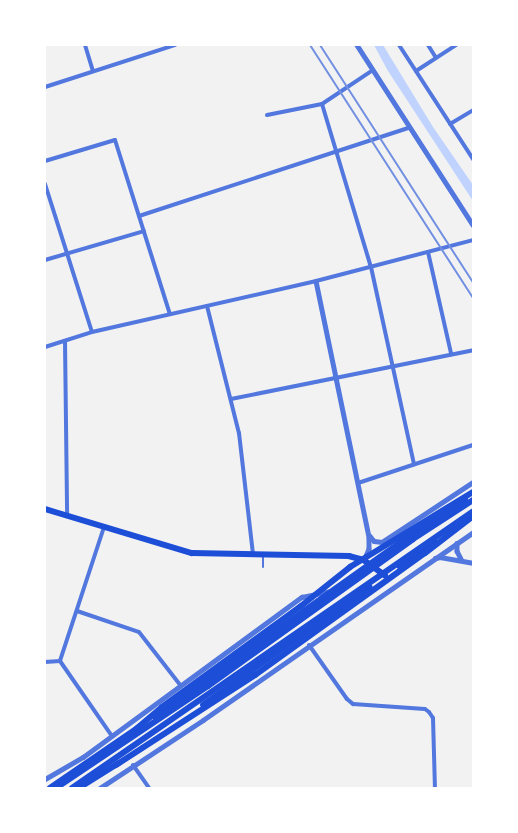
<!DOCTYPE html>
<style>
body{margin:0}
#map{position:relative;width:518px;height:833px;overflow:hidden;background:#f2f2f2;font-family:Lato,sans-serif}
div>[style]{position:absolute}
.water>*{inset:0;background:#bfd3fe}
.service>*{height:2px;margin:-1px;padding:0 1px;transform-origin:1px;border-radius:1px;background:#5277de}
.minor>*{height:4px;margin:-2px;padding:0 2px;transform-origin:2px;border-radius:2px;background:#5277de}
.tertiary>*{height:4.5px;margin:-2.25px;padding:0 2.25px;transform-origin:2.25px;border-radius:2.25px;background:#5277de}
.primary>*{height:5.5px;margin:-2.75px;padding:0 2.75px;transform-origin:2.75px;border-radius:2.75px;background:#1d4ed8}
.trunk>*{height:5.5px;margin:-2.75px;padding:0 2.75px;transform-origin:2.75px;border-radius:2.75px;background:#1d4ed8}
.motorway>*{height:6px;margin:-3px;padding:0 3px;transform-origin:3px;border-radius:3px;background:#1d4ed8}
.rail>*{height:2px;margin:-1px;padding:0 1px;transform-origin:1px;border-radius:1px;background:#7290e2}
span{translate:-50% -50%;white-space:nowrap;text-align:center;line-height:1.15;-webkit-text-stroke:4px #fff;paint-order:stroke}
.frame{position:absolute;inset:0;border:46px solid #fff;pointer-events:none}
</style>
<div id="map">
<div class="water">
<i style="clip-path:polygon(374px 45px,383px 45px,433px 127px,473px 185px,473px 201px,388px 71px)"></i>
</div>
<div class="service">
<i style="left:263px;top:567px;width:10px;rotate:-90deg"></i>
</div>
<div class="minor">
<i style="left:85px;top:45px;width:27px;rotate:73deg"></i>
<i style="left:399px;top:45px;width:136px;rotate:57deg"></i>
<i style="left:428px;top:45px;width:15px;rotate:58deg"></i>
<i style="left:416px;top:71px;width:48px;rotate:-33deg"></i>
<i style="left:45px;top:87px;width:137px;rotate:-17.9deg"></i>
<i style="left:322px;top:104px;width:170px;rotate:73.3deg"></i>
<i style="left:371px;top:267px;width:202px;rotate:77.7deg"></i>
<i style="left:267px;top:115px;width:56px;rotate:-11.3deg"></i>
<i style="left:322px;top:104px;width:61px;rotate:-33.7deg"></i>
<i style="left:450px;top:124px;width:27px;rotate:-31deg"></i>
<i style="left:45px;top:161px;width:73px;rotate:-16.7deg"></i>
<i style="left:115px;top:140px;width:182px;rotate:72.5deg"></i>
<i style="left:45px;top:184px;width:155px;rotate:72.4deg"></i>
<i style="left:139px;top:216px;width:284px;rotate:-18.1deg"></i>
<i style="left:428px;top:252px;width:104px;rotate:77.2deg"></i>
<i style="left:45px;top:260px;width:103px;rotate:-16.3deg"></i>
<i style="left:207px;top:306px;width:131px;rotate:75.9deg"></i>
<i style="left:239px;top:433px;width:122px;rotate:83.4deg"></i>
<i style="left:65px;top:341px;width:174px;rotate:89.3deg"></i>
<i style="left:45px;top:347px;width:49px;rotate:-17.7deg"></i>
<i style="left:92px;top:332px;width:230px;rotate:-12.8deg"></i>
<i style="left:316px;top:281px;width:162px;rotate:-14.6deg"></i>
<i style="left:231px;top:399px;width:247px;rotate:-11.4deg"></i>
<i style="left:358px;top:483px;width:121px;rotate:-18.3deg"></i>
<i style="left:104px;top:527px;width:141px;rotate:108.2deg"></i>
<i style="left:60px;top:661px;width:91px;rotate:55.3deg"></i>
<i style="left:77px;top:611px;width:65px;rotate:18.7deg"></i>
<i style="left:139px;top:632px;width:68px;rotate:52.1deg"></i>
<i style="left:309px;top:645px;width:66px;rotate:54.9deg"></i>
<i style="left:347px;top:699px;width:8px;rotate:40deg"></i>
<i style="left:353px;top:704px;width:72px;rotate:4deg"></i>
<i style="left:425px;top:709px;width:5px;rotate:37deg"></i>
<i style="left:429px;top:712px;width:7px;rotate:56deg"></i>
<i style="left:433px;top:718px;width:70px;rotate:88.4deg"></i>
<i style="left:45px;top:662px;width:15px;rotate:-4deg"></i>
<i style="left:133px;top:765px;width:28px;rotate:55deg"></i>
</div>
<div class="tertiary">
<i style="left:357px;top:45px;width:214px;rotate:57.2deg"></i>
<i style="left:316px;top:281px;width:262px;rotate:78.3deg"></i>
<i style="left:369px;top:538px;width:11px;rotate:90deg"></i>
<i style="left:369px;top:549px;width:8px;rotate:113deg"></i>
<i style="left:370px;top:536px;width:6px;rotate:51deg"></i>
<i style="left:374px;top:541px;width:8px;rotate:7deg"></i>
<i style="left:382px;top:542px;width:109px;rotate:-33.4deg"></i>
<i style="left:457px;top:543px;width:8px;rotate:90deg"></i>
<i style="left:457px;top:551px;width:9px;rotate:63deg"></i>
<i style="left:435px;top:558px;width:5px;rotate:-11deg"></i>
<i style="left:440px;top:557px;width:34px;rotate:10deg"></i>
<i style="left:45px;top:779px;width:44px;rotate:-30.1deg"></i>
<i style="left:83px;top:757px;width:271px;rotate:-36.2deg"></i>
<i style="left:302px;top:597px;width:29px;rotate:-12deg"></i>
<i style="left:100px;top:788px;width:123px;rotate:-33.4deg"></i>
<i style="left:203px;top:720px;width:329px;rotate:-34.8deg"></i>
</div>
<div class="primary">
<i style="left:45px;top:509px;width:153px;rotate:16.7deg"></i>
<i style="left:192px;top:553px;width:157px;rotate:1.1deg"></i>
<i style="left:349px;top:556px;width:16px;rotate:15deg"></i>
<i style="left:364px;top:560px;width:26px;rotate:36deg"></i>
</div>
<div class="trunk">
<i style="left:399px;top:566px;width:43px;rotate:-33.7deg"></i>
<i style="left:203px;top:705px;width:204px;rotate:-35.4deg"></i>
<i style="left:155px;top:717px;width:301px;rotate:-35.4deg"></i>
<i style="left:400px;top:543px;width:78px;rotate:-33.5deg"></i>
<i style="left:50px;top:788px;width:108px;rotate:-34.4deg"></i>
<i style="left:79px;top:788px;width:47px;rotate:-32deg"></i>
</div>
<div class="motorway">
<i style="left:136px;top:729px;width:34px;rotate:-40deg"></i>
<i style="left:162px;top:707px;width:172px;rotate:-36deg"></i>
<i style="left:301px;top:606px;width:63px;rotate:-38.5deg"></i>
<i style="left:350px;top:567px;width:144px;rotate:-31.4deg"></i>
<i style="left:116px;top:765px;width:166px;rotate:-32.9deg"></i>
<i style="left:255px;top:675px;width:209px;rotate:-35.7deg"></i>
<i style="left:425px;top:553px;width:59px;rotate:-37.5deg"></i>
<i style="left:56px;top:788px;width:183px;rotate:-33.9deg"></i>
<i style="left:208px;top:686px;width:252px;rotate:-35.6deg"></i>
<i style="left:413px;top:539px;width:72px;rotate:-33deg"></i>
<i style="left:72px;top:788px;width:487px;rotate:-34.6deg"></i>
</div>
<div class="rail">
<i style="left:310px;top:45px;width:301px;rotate:57.2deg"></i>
<i style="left:320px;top:45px;width:282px;rotate:57.2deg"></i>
</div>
<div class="frame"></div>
</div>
